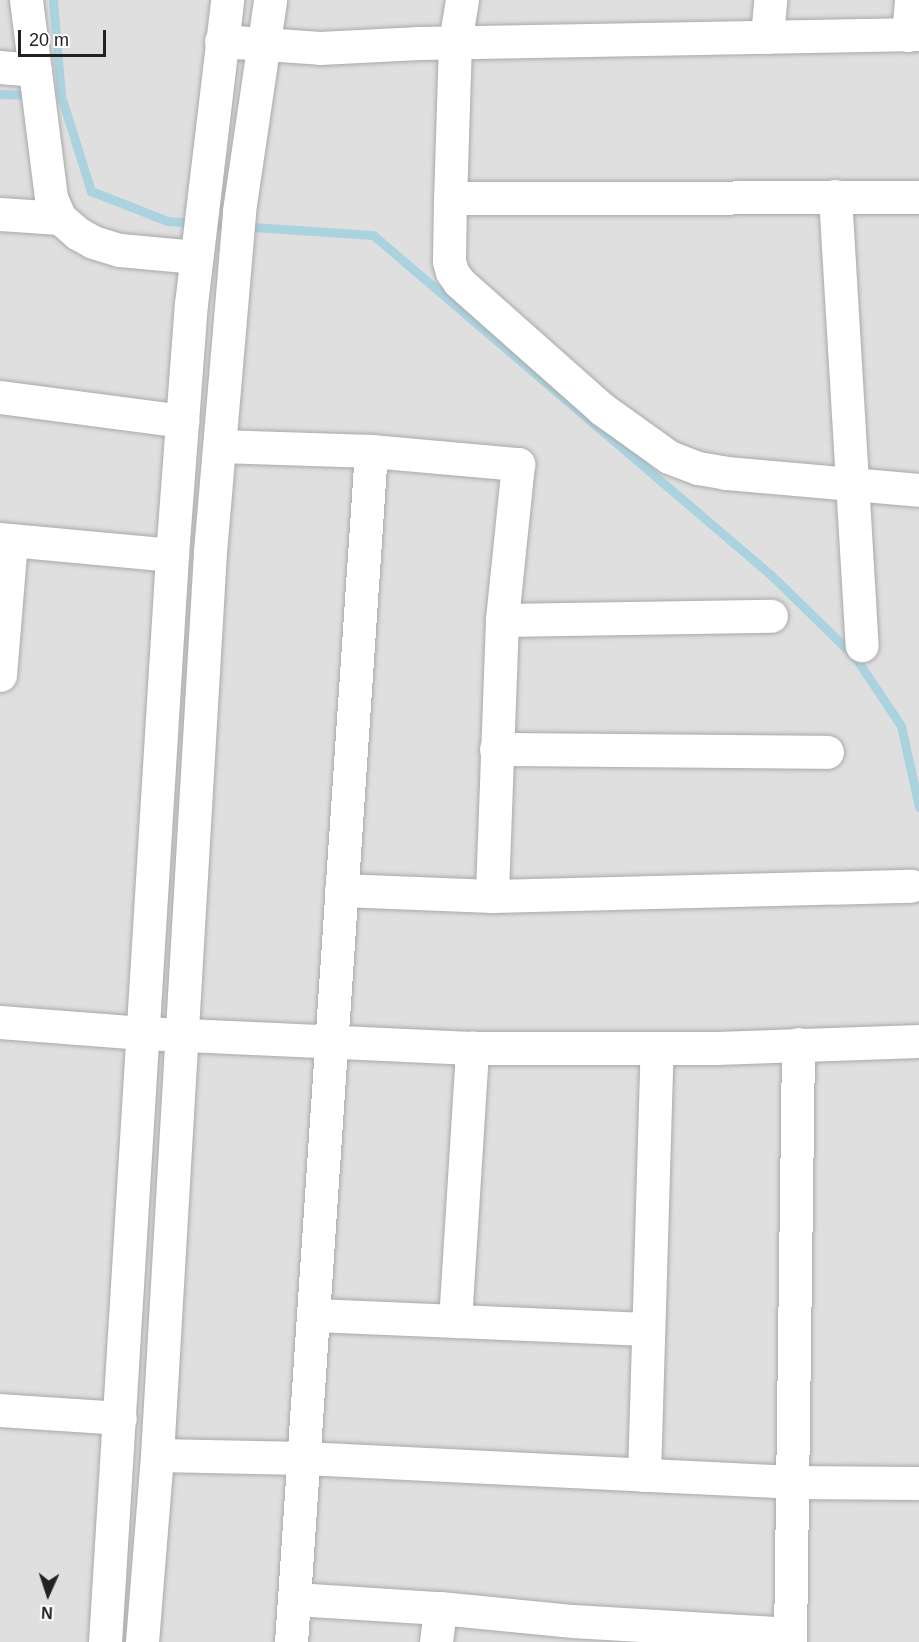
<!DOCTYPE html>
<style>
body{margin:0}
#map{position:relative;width:919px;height:1642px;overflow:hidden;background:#f2efe9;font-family:Arial,sans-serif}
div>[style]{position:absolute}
.residential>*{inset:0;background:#e0dfdf;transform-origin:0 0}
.stream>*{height:9px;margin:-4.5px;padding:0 4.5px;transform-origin:4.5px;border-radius:4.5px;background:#aad3df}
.roads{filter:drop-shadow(0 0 2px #a9a9a9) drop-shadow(0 0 2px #a9a9a9)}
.minor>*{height:33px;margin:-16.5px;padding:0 16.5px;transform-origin:16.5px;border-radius:16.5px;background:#fff}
.tertiary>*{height:33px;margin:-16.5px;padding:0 16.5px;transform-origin:16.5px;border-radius:16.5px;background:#fff}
span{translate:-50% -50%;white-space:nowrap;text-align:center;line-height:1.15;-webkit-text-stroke:4.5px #fff;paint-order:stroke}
.north{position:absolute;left:18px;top:1564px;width:60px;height:60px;-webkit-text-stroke:4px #fff;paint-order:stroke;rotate:183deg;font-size:16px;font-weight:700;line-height:24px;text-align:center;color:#222}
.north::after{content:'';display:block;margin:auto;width:21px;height:27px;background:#222;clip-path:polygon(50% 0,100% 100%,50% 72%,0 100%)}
.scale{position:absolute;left:18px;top:30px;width:88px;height:27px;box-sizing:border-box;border:3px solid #222;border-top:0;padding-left:8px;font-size:18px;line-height:21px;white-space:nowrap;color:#222;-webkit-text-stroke:4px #fff;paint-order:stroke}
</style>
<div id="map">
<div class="residential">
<i style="left:0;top:0;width:919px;height:1642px"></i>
</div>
<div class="stream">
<i style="left:53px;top:0;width:96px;rotate:85.2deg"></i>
<i style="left:61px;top:96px;width:100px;rotate:72.5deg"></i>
<i style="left:91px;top:191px;width:82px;rotate:21.5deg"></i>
<i style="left:167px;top:221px;width:206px;rotate:3.9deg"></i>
<i style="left:373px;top:235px;width:523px;rotate:40.51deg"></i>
<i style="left:771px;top:575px;width:117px;rotate:44.3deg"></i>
<i style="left:855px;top:657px;width:83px;rotate:56.3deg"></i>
<i style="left:901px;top:726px;width:83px;rotate:77.5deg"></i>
<i style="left:0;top:94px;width:34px;rotate:2deg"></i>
</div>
<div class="roads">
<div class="minor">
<i style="left:26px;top:0;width:200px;rotate:82.8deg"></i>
<i style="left:51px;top:198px;width:22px;rotate:66deg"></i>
<i style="left:60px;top:218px;width:23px;rotate:41deg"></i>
<i style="left:77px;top:233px;width:18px;rotate:29deg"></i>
<i style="left:93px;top:242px;width:28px;rotate:17deg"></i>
<i style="left:120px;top:250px;width:76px;rotate:5.3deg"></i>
<i style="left:462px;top:0;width:43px;rotate:99.5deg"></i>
<i style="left:455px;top:42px;width:156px;rotate:91.8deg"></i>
<i style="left:450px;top:198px;width:63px;rotate:90.9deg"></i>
<i style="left:449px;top:261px;width:11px;rotate:75deg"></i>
<i style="left:452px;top:272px;width:12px;rotate:55deg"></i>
<i style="left:459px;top:282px;width:191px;rotate:41.6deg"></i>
<i style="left:602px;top:409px;width:82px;rotate:35.6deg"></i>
<i style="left:669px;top:457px;width:31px;rotate:21deg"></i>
<i style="left:698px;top:468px;width:28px;rotate:10deg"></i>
<i style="left:726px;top:473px;width:194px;rotate:5deg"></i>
<i style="left:908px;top:35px;width:35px;rotate:-85deg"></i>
<i style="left:767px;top:37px;width:37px;rotate:-85deg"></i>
<i style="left:221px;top:41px;width:99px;rotate:4deg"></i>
<i style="left:320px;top:48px;width:99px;rotate:-2.9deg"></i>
<i style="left:419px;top:43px;width:500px;rotate:-1.03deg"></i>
<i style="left:0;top:67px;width:35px;rotate:5deg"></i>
<i style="left:835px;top:196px;width:450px;rotate:86.6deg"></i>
<i style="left:450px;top:198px;width:469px;rotate:-0.1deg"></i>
<i style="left:0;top:214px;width:60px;rotate:3.8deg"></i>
<i style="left:0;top:397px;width:184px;rotate:7.5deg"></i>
<i style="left:220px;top:446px;width:151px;rotate:1.9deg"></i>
<i style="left:371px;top:451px;width:1194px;rotate:93.84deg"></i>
<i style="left:371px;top:451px;width:148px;rotate:5.1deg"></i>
<i style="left:518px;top:464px;width:157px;rotate:95.9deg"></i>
<i style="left:502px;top:620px;width:276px;rotate:92.1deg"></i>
<i style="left:0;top:539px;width:173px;rotate:5.3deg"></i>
<i style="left:502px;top:620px;width:269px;rotate:-0.9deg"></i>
<i style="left:0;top:675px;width:135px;rotate:-85.3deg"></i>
<i style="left:496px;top:749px;width:331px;rotate:0.5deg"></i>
<i style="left:341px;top:890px;width:151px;rotate:2.3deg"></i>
<i style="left:492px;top:896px;width:419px;rotate:-1.4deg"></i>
<i style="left:0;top:1022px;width:143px;rotate:4.4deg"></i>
<i style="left:143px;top:1033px;width:329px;rotate:2.6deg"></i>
<i style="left:472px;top:1048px;width:244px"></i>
<i style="left:716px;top:1048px;width:203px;rotate:-2deg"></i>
<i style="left:313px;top:1315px;width:335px;rotate:2.4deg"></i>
<i style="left:455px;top:1321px;width:274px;rotate:-86.4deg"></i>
<i style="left:0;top:1410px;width:120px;rotate:3.8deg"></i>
<i style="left:157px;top:1455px;width:147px;rotate:1.2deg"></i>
<i style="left:304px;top:1458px;width:489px;rotate:2.8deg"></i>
<i style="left:792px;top:1482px;width:127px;rotate:0.5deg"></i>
<i style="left:644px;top:1475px;width:427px;rotate:-88.3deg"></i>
<i style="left:295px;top:1599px;width:145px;rotate:3.6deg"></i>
<i style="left:440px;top:1608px;width:134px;rotate:5.6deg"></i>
<i style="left:573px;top:1621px;width:217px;rotate:3.4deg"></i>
<i style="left:436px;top:1642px;width:34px;rotate:-83deg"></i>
<i style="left:790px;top:1642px;width:598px;rotate:-89.23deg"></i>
</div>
<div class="tertiary">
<i style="left:105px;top:1642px;width:1089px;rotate:-86.47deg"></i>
<i style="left:172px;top:555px;width:252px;rotate:-85.7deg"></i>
<i style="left:191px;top:304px;width:306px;rotate:-83.2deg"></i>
<i style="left:142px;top:1642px;width:188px;rotate:-85.4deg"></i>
<i style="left:157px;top:1455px;width:905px;rotate:-86.64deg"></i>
<i style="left:210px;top:552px;width:342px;rotate:-85.1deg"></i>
<i style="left:239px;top:211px;width:213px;rotate:-81.6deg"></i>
</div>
</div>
<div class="north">N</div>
<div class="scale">20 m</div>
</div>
